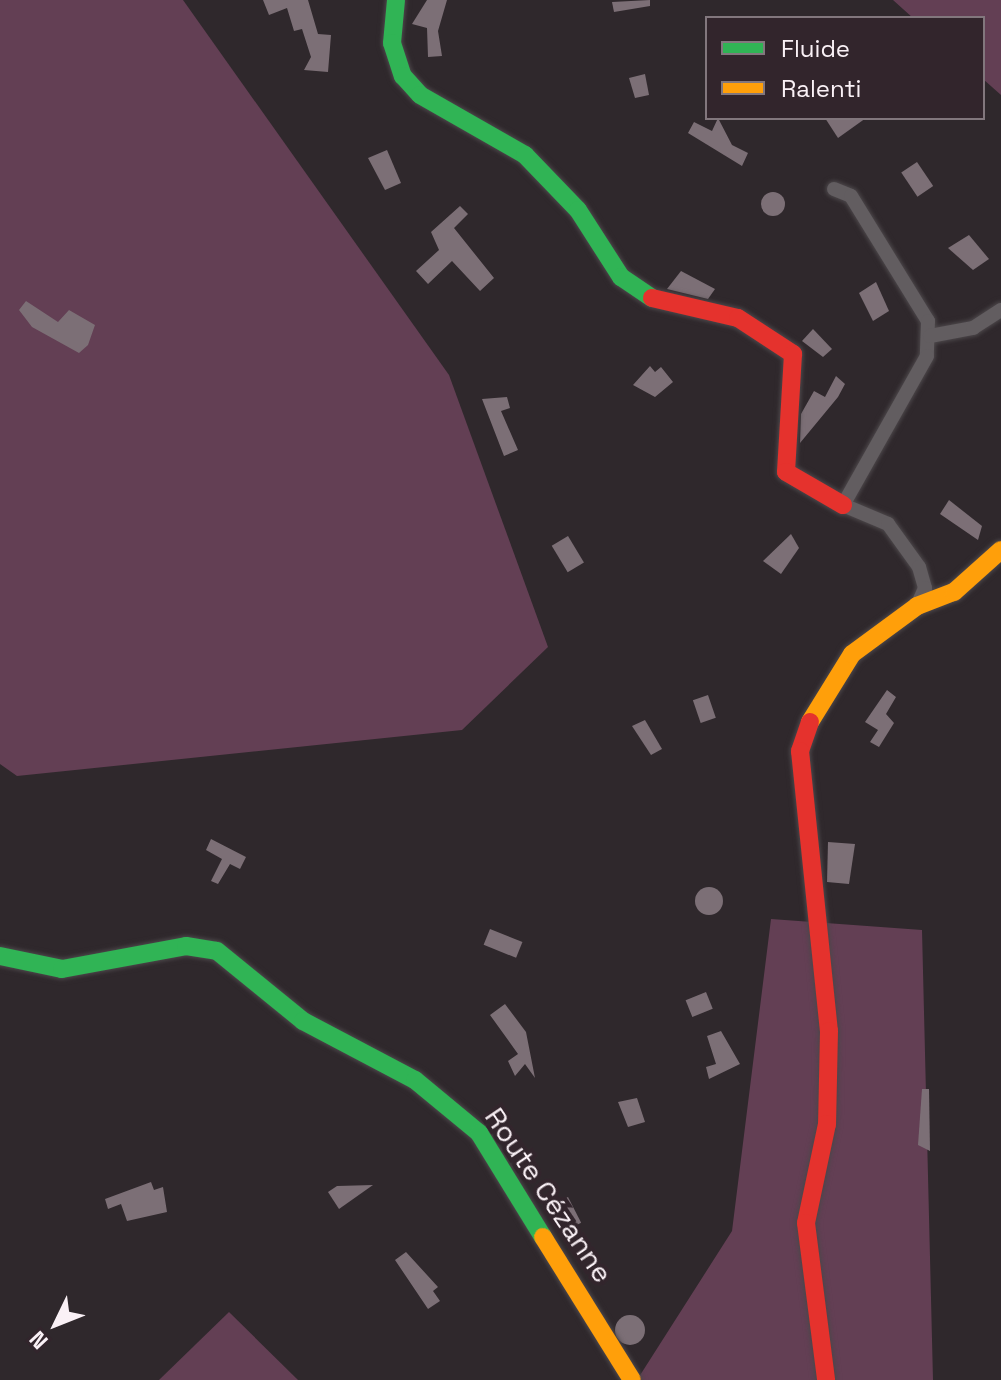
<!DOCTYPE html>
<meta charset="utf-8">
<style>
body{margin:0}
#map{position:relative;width:1001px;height:1380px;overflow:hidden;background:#2f282c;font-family:"Space Grotesk",sans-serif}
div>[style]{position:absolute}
.green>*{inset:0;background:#633f54}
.building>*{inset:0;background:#7c6f76;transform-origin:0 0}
.round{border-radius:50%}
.roads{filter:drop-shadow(0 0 2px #4c474a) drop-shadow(0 0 2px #4c474a)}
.street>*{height:14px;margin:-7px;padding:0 7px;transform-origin:7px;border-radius:7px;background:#625d60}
.fast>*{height:18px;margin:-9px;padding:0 9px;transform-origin:9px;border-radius:9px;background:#30b455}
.slow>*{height:18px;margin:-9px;padding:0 9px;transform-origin:9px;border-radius:9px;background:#ff9f0a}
.jam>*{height:18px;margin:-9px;padding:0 9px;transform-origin:9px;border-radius:9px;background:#e5322d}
span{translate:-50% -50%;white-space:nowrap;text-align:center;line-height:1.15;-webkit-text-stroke:8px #32252c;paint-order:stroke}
.street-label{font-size:28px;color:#faf1f6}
.legend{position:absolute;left:705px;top:16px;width:280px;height:104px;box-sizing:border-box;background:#32252c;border:2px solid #82777d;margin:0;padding:10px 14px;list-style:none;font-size:24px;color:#faf1f6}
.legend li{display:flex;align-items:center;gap:16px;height:40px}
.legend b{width:40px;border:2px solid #82777d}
.north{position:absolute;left:16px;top:1284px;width:80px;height:80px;-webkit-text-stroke:6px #32252c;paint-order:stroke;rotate:227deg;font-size:22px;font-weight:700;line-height:32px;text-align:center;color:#faf1f6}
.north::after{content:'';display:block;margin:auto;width:28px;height:36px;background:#faf1f6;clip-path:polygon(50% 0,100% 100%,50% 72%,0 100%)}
</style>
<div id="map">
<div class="green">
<i style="clip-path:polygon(0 0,183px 0,449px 375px,548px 647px,462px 730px,17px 776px,0 764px)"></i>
<i style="clip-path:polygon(893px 0,1001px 0,1001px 95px,983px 79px,983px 18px,913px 18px)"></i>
<i style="clip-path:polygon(771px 919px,922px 930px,933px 1380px,637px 1380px,732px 1231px)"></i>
<i style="clip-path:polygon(229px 1312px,298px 1380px,159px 1380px)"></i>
</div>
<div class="building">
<i style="clip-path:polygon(263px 0,308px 0,318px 34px,331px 35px,328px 72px,304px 70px,311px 57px,302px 29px,294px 31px,287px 8px,269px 15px)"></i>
<i style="clip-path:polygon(427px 0,447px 0,438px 31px,442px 56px,428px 57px,427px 28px,412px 24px)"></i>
<i style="clip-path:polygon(650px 0,650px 6px,614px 12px,612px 2px)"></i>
<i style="clip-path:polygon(645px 74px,649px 95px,635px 98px,629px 78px)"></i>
<i style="clip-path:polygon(718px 118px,732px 145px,748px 153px,742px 166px,688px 133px,694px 122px,712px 131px)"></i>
<i style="clip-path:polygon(825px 118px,866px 118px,838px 138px)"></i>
<i style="clip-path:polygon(387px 150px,401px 183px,385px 190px,368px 158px)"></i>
<i style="left:917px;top:162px;width:29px;height:19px;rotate:56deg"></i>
<i class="round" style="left:761px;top:192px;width:24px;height:24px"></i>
<i style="clip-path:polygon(460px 206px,468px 214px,454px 228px,494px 278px,480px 291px,452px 261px,428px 284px,416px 271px,439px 250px,431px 232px)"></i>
<i style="clip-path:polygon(969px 235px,989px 259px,973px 270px,948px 248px)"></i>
<i style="clip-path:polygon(681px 271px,715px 289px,708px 299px,667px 289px)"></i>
<i style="clip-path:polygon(876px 282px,889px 311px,873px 321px,859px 293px)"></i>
<i style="clip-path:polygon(26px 301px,58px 322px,69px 310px,95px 325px,88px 345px,79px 353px,32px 327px,19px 310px)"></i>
<i style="clip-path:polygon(813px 329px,832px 349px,823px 357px,802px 341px)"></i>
<i style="clip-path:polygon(650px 366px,655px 372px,661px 367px,673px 382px,655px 397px,633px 385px)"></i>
<i style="clip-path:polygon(836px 376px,845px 384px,838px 397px,800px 443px,801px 414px,814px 391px,825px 397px)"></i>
<i style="clip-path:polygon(507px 397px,510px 408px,501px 411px,518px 450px,504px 456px,482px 399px)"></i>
<i style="clip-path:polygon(949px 500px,982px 526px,978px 540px,940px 514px)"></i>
<i style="clip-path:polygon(791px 534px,799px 548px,781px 574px,763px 561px)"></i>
<i style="left:568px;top:536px;width:31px;height:19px;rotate:59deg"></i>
<i style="clip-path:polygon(887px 690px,896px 697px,886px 714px,894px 723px,879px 747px,870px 742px,878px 730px,865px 722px)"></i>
<i style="left:708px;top:695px;width:24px;height:16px;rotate:71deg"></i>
<i style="clip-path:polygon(645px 720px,662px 749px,651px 755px,632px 726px)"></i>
<i style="clip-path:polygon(211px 839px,246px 857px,240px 869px,230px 864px,218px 884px,211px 881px,222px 859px,206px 850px)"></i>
<i style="clip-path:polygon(828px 842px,855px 844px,849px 884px,827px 882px)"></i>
<i class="round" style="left:695px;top:887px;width:28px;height:28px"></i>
<i style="left:490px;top:929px;width:35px;height:17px;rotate:22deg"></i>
<i style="left:706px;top:992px;width:18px;height:22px;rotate:68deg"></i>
<i style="clip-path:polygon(505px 1004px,526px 1032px,535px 1078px,525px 1064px,515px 1076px,508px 1061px,518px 1054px,490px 1015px)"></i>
<i style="clip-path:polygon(721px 1031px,740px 1064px,709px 1079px,706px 1067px,716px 1064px,707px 1036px)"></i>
<i style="clip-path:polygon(922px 1089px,929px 1089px,930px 1151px,918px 1145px)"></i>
<i style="clip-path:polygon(637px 1098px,645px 1122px,628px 1127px,618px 1102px)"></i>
<i style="clip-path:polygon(151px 1182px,154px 1190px,163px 1187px,167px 1212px,127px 1221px,121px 1204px,108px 1209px,105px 1199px)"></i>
<i style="clip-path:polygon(373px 1185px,339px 1209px,328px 1192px,337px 1186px)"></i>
<i style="left:568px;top:1197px;width:29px;height:22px;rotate:63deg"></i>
<i style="clip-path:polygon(406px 1252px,438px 1287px,433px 1291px,440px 1301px,428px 1309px,395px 1260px)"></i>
<i class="round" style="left:615px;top:1315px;width:30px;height:30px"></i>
</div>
<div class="roads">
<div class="street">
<i style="left:834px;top:189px;width:18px;rotate:22deg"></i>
<i style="left:851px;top:196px;width:147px;rotate:58.4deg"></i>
<i style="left:928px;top:321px;width:35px;rotate:92deg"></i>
<i style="left:927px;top:356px;width:171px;rotate:119.4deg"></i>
<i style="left:843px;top:505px;width:49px;rotate:22.9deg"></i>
<i style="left:888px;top:524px;width:53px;rotate:54.2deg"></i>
<i style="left:919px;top:567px;width:22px;rotate:74deg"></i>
<i style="left:925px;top:588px;width:20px;rotate:114deg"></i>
<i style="left:930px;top:336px;width:44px;rotate:-10.5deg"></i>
<i style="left:973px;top:328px;width:33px;rotate:-33deg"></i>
</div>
<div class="fast">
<i style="left:396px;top:0;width:43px;rotate:95.3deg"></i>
<i style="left:392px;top:43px;width:35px;rotate:72deg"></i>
<i style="left:403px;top:76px;width:25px;rotate:48deg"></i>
<i style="left:420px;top:95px;width:121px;rotate:29.7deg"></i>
<i style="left:525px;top:155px;width:76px;rotate:46.1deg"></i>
<i style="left:578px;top:210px;width:80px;rotate:57.3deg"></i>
<i style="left:621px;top:277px;width:37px;rotate:34deg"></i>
<i style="left:0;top:956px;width:63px;rotate:11.8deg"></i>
<i style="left:62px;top:969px;width:126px;rotate:-10.5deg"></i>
<i style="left:186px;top:946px;width:31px;rotate:9deg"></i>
<i style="left:217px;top:951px;width:111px;rotate:39.1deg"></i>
<i style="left:303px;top:1021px;width:127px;rotate:27.8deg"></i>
<i style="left:415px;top:1080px;width:83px;rotate:39.6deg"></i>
<i style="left:479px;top:1133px;width:122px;rotate:58.4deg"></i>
</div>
<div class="slow">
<i style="left:810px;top:722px;width:80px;rotate:-58.3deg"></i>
<i style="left:852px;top:654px;width:81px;rotate:-36.4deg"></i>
<i style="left:917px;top:606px;width:40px;rotate:-21deg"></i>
<i style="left:954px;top:592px;width:63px;rotate:-41.8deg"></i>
<i style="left:543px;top:1237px;width:168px;rotate:58.1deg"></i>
</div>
<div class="jam">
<i style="left:652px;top:298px;width:88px;rotate:13.1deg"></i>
<i style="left:738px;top:318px;width:66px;rotate:33.2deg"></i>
<i style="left:793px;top:354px;width:118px;rotate:93.4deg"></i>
<i style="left:786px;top:472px;width:66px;rotate:30.1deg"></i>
<i style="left:810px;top:722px;width:31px;rotate:109deg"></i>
<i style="left:800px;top:751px;width:281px;rotate:84.1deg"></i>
<i style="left:829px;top:1031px;width:93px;rotate:91.2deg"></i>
<i style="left:827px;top:1124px;width:101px;rotate:102deg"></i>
<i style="left:806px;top:1223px;width:158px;rotate:82.7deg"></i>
</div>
</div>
<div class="street-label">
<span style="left:549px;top:1195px;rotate:56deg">Route Cézanne</span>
</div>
<ul class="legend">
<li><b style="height:10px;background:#30b455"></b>Fluide</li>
<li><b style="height:10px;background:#ff9f0a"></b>Ralenti</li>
</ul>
<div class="north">N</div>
</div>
